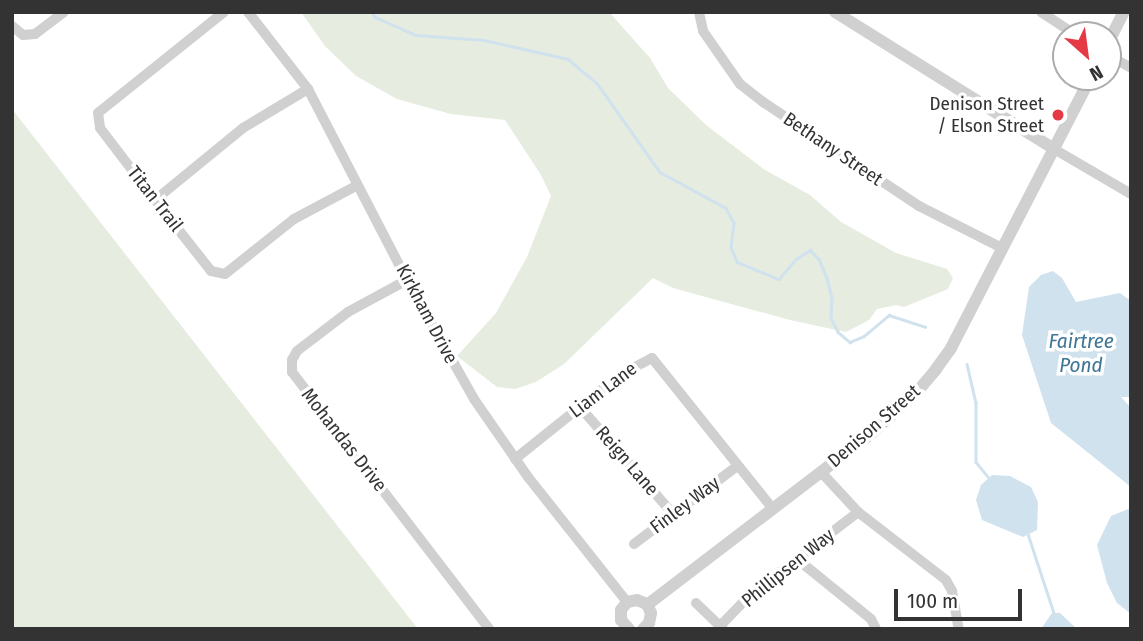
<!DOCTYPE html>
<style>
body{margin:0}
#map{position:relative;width:1143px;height:641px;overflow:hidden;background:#fff;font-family:"Fira Sans Condensed",sans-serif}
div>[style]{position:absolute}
.green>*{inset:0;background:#e6ecdf}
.water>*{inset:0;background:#cfe2ee}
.stream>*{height:2.5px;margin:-1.25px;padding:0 1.25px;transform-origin:1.25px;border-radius:1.25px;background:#cfe2ee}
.minor>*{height:10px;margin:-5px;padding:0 5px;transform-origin:5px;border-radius:5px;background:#d0d0d0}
.tertiary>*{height:12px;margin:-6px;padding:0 6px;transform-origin:6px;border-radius:6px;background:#d0d0d0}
.dots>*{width:19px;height:19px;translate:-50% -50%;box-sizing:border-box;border:4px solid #fff;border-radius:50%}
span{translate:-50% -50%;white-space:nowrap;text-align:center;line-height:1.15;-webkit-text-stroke:7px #fff;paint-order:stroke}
.poi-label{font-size:19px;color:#333}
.right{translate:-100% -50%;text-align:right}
.street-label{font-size:19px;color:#333}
.water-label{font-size:21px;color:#3f7597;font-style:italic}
.frame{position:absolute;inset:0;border:14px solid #333;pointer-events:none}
.north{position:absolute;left:1052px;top:21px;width:70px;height:70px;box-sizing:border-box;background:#fff;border:2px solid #adadad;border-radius:50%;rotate:152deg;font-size:19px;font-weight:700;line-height:28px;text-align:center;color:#333}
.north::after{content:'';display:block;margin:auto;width:24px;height:32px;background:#e63946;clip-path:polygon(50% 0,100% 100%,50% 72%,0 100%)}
.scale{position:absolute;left:894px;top:589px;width:128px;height:32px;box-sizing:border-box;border:4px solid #333;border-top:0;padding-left:9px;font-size:21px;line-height:24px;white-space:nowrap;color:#333;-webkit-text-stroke:5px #fff;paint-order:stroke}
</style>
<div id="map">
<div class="green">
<i style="clip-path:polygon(301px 12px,609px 12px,650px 58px,668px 88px,706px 125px,765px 170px,810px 195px,841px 222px,896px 253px,947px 269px,953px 278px,948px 289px,904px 307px,896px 305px,877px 309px,869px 320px,846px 332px,790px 320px,673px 288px,653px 278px,564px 364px,536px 382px,515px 389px,497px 387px,457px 356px,496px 313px,527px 257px,551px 196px,541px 175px,505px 120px,451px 114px,397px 99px,356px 76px,325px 46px)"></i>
<i style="clip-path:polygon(12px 109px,418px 629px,12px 629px)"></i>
</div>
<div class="water">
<i style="clip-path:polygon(1053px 271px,1062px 278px,1076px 302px,1120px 293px,1131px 301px,1131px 397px,1121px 397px,1131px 408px,1131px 487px,1051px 423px,1022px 335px,1029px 287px,1041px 275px)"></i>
<i style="clip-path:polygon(992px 475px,1010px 476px,1031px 487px,1038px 502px,1037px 530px,1023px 537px,982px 520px,976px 500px,981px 485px)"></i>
<i style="clip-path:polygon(1131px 508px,1131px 614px,1117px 603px,1107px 583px,1097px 545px,1111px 516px)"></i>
<i style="clip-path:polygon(1052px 613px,1060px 613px,1077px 629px,1041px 629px)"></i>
</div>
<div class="stream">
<i style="left:372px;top:12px;width:6px;rotate:59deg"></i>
<i style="left:375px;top:17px;width:45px;rotate:23.7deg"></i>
<i style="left:416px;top:35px;width:68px;rotate:4.2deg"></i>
<i style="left:484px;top:40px;width:86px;rotate:12.7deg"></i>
<i style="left:568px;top:59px;width:38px;rotate:40deg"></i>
<i style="left:597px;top:83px;width:109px;rotate:54.7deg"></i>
<i style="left:660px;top:172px;width:75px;rotate:28.6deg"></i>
<i style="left:726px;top:208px;width:17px;rotate:62deg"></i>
<i style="left:734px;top:223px;width:24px;rotate:97deg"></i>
<i style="left:731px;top:247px;width:16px;rotate:68deg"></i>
<i style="left:737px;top:262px;width:45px;rotate:22deg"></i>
<i style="left:779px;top:279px;width:26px;rotate:-50deg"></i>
<i style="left:796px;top:259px;width:17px;rotate:-33deg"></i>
<i style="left:810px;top:250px;width:13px;rotate:45deg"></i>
<i style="left:819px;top:259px;width:21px;rotate:67deg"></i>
<i style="left:827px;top:278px;width:21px;rotate:76deg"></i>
<i style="left:832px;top:298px;width:20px;rotate:93deg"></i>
<i style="left:831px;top:318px;width:16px;rotate:63deg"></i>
<i style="left:838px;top:332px;width:16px;rotate:40deg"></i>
<i style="left:850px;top:342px;width:15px;rotate:-23deg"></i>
<i style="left:864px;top:336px;width:33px;rotate:-40deg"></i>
<i style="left:889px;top:315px;width:38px;rotate:18deg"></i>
<i style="left:967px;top:364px;width:39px;rotate:77deg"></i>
<i style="left:976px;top:402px;width:60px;rotate:90deg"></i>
<i style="left:976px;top:462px;width:22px;rotate:51deg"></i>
<i style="left:1028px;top:534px;width:86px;rotate:71.8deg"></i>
</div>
<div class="minor">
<i style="left:224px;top:12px;width:161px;rotate:141.3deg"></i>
<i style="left:98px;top:113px;width:15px;rotate:82deg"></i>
<i style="left:100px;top:128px;width:91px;rotate:52.6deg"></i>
<i style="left:155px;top:200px;width:90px;rotate:51.7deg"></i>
<i style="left:211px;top:271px;width:14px;rotate:12deg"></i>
<i style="left:225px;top:274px;width:88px;rotate:-38.6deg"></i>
<i style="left:294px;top:219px;width:72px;rotate:-28deg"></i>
<i style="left:248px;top:12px;width:98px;rotate:52.1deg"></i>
<i style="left:308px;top:89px;width:215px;rotate:62.6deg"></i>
<i style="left:407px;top:280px;width:137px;rotate:60.6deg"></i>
<i style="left:474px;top:399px;width:95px;rotate:55.3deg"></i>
<i style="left:528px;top:477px;width:159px;rotate:51.6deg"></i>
<i style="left:699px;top:12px;width:19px;rotate:78deg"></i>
<i style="left:703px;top:31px;width:65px;rotate:55.1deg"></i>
<i style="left:740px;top:84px;width:29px;rotate:38deg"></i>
<i style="left:763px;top:102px;width:187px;rotate:33.7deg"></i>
<i style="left:919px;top:206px;width:93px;rotate:26.8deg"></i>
<i style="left:1041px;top:12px;width:42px;rotate:33.3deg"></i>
<i style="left:12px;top:26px;width:14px;rotate:39deg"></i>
<i style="left:23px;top:35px;width:12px;rotate:-5deg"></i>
<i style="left:35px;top:34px;width:36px;rotate:-37deg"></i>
<i style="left:1108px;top:55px;width:26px;rotate:29deg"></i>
<i style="left:1054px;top:149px;width:89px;rotate:30.3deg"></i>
<i style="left:155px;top:200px;width:114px;rotate:-39.3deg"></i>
<i style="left:243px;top:128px;width:76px;rotate:-31deg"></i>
<i style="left:407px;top:280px;width:67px;rotate:151.5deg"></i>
<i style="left:348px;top:312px;width:64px;rotate:142.6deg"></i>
<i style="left:297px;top:351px;width:10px;rotate:119deg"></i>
<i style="left:292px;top:360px;width:12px;rotate:90deg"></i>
<i style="left:292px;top:372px;width:324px;rotate:52.5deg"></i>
<i style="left:580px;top:407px;width:143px;rotate:49deg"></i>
<i style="left:515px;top:459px;width:134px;rotate:-38.7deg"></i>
<i style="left:620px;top:375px;width:36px;rotate:-28deg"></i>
<i style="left:652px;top:358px;width:193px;rotate:51.3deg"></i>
<i style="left:821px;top:472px;width:54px;rotate:47.2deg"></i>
<i style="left:858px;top:512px;width:111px;rotate:37.7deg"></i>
<i style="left:946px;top:580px;width:13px;rotate:61deg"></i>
<i style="left:952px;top:591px;width:39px;rotate:80deg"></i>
<i style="left:634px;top:544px;width:129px;rotate:-37.1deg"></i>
<i style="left:797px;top:559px;width:95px;rotate:39deg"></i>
<i style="left:871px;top:619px;width:11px;rotate:63deg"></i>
<i style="left:696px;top:603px;width:37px;rotate:44deg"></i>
<i style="left:720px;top:626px;width:43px;rotate:-45.9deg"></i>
<i style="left:750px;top:595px;width:136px;rotate:-37.5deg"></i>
</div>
<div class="tertiary">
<i style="left:835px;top:12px;width:258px;rotate:32deg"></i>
<i style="left:1108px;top:43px;width:35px;rotate:-63deg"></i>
<i style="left:647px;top:605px;width:285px;rotate:-37.4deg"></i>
<i style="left:873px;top:432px;width:59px;rotate:-42.3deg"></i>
<i style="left:917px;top:392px;width:30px;rotate:-50deg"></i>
<i style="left:936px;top:369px;width:26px;rotate:-54deg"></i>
<i style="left:951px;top:348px;width:305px;rotate:-62.7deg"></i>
<i style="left:629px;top:629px;width:12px;rotate:-132deg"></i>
<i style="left:621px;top:620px;width:10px;rotate:-90deg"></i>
<i style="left:621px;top:610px;width:10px;rotate:-53deg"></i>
<i style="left:627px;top:602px;width:10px;rotate:-11deg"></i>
<i style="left:637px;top:600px;width:11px;rotate:22deg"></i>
<i style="left:647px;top:604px;width:10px;rotate:66deg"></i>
<i style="left:651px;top:613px;width:10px;rotate:101deg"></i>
<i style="left:649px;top:623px;width:8px;rotate:135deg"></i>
</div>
<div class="dots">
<i style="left:1058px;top:115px;background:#e63946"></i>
</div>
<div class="poi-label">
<span class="right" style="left:1044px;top:115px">Denison Street<br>/ Elson Street</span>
</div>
<div class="street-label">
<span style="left:833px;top:149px;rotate:34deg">Bethany Street</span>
<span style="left:155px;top:199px;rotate:52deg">Titan Trail</span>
<span style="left:427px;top:314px;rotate:62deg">Kirkham Drive</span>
<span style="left:603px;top:390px;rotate:-37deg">Liam Lane</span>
<span style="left:874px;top:426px;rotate:-41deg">Denison Street</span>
<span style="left:344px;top:440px;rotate:52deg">Mohandas Drive</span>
<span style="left:627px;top:461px;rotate:49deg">Reign Lane</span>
<span style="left:685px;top:505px;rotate:-37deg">Finley Way</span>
<span style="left:788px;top:568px;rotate:-39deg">Phillipsen Way</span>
</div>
<div class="water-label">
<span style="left:1081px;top:353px">Fairtree<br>Pond</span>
</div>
<div class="frame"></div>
<div class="north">N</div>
<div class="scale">100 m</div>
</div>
